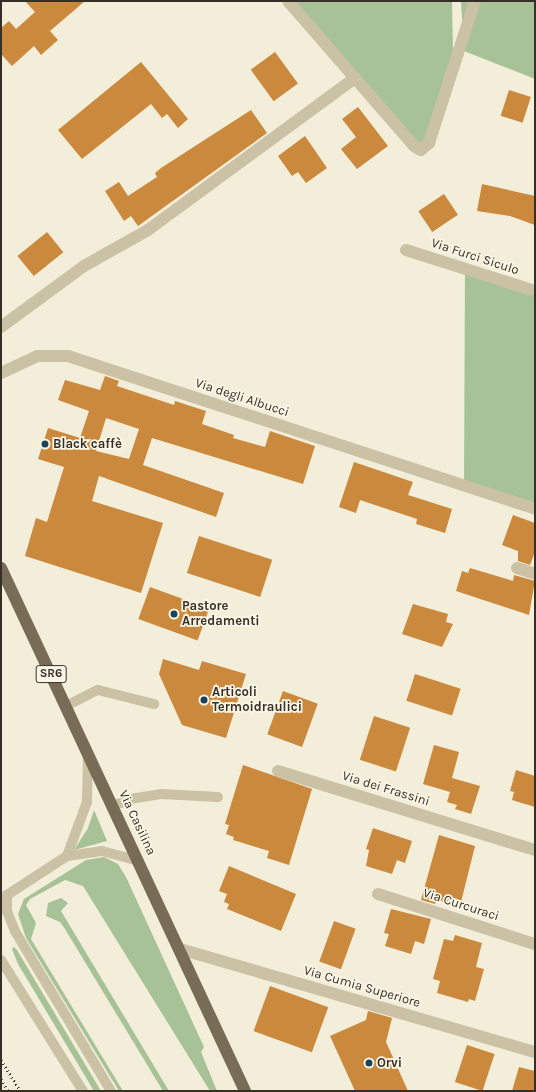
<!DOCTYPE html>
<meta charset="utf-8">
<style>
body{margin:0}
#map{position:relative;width:536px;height:1092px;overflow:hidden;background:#f2eed9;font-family:Karla,sans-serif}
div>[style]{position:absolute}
.green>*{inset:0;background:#a8c298}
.building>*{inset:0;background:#cb893e;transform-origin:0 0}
.lane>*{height:10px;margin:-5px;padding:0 5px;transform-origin:5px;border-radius:5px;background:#cbc1a4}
.street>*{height:12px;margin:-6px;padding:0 6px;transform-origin:6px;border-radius:6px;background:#cbc1a4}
.primary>*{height:12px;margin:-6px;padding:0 6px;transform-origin:6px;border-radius:6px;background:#786c56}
.rail>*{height:3px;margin-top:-1.5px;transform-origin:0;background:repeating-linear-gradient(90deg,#362f26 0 1px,transparent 0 4px)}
.dots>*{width:11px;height:11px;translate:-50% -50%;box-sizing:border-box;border:2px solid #faf6e5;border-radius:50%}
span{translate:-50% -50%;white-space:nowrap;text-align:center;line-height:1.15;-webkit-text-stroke:3.5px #faf6e5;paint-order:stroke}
.shield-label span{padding:1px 3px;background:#faf6e5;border:1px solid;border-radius:3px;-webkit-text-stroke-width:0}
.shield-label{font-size:12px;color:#362f26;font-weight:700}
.street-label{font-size:13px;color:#362f26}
.poi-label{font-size:13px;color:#362f26;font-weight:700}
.left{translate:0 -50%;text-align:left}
.frame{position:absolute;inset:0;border:2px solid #362f26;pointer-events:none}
</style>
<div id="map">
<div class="green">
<i style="clip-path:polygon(288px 1px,452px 1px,453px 51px,421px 150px)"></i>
<i style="clip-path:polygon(461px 1px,535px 1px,535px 79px,464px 51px)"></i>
<i style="clip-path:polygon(465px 267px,535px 290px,535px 508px,464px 486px)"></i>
<i style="clip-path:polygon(94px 810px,107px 841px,74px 850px,88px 828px)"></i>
<i style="clip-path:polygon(104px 857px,118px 864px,126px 877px,204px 1047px,201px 1052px,217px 1091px,210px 1091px,83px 886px,65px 880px,30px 899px,26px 905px,36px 923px,31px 939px,123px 1091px,119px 1091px,26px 938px,18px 914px,24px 899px,86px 860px)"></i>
<i style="clip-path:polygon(61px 898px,68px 903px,61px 911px,169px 1091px,163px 1091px,65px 929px,60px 922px,46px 916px,48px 903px)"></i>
<i style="clip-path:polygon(14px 947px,17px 950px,101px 1091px,94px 1091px,18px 964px,12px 949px)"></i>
</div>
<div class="building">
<i style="clip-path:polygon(25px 1px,85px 1px,50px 31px,58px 40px,41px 55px,34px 46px,12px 66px,1px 54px,1px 28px,9px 21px,16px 29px,35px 12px)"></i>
<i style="left:275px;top:52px;width:39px;height:30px;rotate:54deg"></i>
<i style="clip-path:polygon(141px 62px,188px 119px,178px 128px,167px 114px,162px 118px,151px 104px,82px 159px,58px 130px)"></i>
<i style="left:509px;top:90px;width:23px;height:27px;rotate:18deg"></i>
<i style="clip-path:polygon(358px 107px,388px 146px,357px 169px,341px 149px,356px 137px,342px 119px)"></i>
<i style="clip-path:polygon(251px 110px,267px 133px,138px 226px,131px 216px,124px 221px,105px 191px,119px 182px,128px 196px,157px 177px,155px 173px,161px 168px)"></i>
<i style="clip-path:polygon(305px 136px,327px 168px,306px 183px,298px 172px,292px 176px,278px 156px)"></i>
<i style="clip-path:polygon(482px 184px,535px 196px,535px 225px,510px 216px,477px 211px)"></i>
<i style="left:444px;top:194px;width:25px;height:31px;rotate:56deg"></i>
<i style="left:47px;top:232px;width:26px;height:38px;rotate:51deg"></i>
<i style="clip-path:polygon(evenodd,105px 376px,119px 381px,117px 386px,174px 405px,175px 401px,206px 411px,202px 424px,234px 435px,233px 438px,265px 447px,270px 431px,315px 446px,303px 484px,152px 438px,143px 465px,224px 493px,216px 517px,99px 476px,92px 501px,163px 523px,141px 593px,25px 556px,36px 518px,47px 522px,64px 467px,38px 459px,48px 428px,80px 438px,89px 411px,58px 400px,65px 380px,100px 390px,105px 376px,106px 418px,139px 429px,129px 459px,96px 451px,106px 418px)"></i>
<i style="clip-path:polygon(354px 462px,413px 482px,408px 495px,452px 509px,445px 533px,416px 524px,417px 519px,360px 500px,356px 513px,339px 507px)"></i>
<i style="clip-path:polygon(513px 515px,535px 523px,535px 552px,530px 565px,518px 561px,518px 551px,502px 545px)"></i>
<i style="left:199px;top:536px;width:77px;height:39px;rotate:18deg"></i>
<i style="clip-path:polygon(470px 568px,513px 581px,514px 575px,535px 581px,529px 615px,456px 591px,462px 571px,468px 573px)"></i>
<i style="left:150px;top:587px;width:63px;height:34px;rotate:20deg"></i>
<i style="clip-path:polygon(413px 604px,448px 614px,446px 622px,453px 624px,442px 647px,402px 634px)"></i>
<i style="clip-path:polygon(163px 659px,199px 670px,202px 661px,246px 674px,226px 738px,182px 725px,159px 674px)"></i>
<i style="left:415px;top:674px;width:48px;height:28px;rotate:18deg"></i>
<i style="left:283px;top:691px;width:37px;height:46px;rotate:20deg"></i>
<i style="left:374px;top:716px;width:38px;height:46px;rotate:18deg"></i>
<i style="clip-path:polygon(434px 745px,459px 752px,452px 778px,480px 786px,471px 814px,455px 809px,457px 805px,447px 802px,450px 792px,423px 784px)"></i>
<i style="clip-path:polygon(243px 765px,312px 789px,289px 865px,267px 858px,269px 851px,233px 840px,234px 837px,226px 834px,229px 825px,225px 824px)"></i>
<i style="clip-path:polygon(516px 770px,535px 776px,535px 807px,512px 800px,514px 792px,510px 791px)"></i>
<i style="clip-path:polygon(373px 828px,412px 841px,405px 863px,397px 860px,392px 874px,366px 866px,369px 850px,366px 849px)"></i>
<i style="clip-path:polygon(439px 835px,475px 846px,460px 906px,437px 900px,435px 904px,421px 900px)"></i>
<i style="clip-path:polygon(229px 866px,296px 894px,281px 931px,227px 909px,229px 904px,224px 902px,227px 894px,219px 891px)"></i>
<i style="clip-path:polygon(391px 909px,431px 919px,424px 944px,415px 941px,411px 954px,385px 946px,389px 934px,384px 933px)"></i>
<i style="left:334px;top:921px;width:23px;height:43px;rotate:20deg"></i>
<i style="clip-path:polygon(455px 935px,482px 943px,476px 967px,484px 969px,475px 1001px,469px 999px,468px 1002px,437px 993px,440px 981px,433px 979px,444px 939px,453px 941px)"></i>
<i style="left:270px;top:986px;width:62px;height:48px;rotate:20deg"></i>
<i style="clip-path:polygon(368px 1011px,392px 1018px,386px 1042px,408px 1091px,355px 1091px,330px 1036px,366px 1020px)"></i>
<i style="left:467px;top:1045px;width:29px;height:39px;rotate:18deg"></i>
<i style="clip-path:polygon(519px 1067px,535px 1071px,535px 1091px,512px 1091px)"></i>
</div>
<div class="lane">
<i style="left:66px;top:706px;width:36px;rotate:-27deg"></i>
<i style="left:98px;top:690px;width:58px;rotate:14deg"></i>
<i style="left:113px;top:806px;width:18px;rotate:-22deg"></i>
<i style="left:130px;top:799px;width:31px;rotate:-9deg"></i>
<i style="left:161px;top:794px;width:57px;rotate:3deg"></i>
<i style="left:67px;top:856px;width:58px;rotate:-69.7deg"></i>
<i style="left:87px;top:802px;width:46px;rotate:-88.8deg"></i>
<i style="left:1px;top:960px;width:155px;rotate:58deg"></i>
<i style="left:111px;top:1091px;width:187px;rotate:-121deg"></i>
<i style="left:15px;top:931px;width:22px;rotate:-112deg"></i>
<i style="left:7px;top:911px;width:16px;rotate:-90deg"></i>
<i style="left:7px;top:895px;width:72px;rotate:-33deg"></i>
<i style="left:67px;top:856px;width:35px;rotate:-8deg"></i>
<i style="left:102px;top:851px;width:38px;rotate:15deg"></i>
</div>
<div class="street">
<i style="left:288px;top:1px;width:192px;rotate:49deg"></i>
<i style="left:414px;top:146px;width:8px;rotate:30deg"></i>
<i style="left:421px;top:150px;width:11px;rotate:-41deg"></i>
<i style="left:429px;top:143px;width:149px;rotate:-72.1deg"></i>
<i style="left:406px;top:250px;width:135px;rotate:17.6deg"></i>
<i style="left:1px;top:327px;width:103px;rotate:-36.3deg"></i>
<i style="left:84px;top:266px;width:73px;rotate:-29.4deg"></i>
<i style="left:148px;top:230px;width:257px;rotate:-36.3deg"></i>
<i style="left:1px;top:373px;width:40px;rotate:-25deg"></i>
<i style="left:37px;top:356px;width:31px"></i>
<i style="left:68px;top:356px;width:491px;rotate:18.1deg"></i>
<i style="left:517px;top:568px;width:19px;rotate:18deg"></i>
<i style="left:278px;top:771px;width:269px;rotate:17.1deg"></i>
<i style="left:378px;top:894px;width:165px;rotate:17.7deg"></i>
<i style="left:180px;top:949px;width:370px;rotate:16.2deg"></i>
</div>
<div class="primary">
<i style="left:1px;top:568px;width:577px;rotate:64.99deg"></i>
</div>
<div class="rail">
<i style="left:1px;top:1060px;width:36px;rotate:58deg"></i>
<i style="left:1px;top:1079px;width:14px;rotate:60deg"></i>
</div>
<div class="dots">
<i style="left:45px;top:444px;background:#1a4259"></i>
<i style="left:174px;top:614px;background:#1a4259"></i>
<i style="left:204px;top:700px;background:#1a4259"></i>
<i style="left:369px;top:1063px;background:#1a4259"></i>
</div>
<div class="shield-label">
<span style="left:51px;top:674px">SR6</span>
</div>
<div class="street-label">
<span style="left:475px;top:257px;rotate:18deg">Via Furci Siculo</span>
<span style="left:242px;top:398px;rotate:18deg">Via degli Albucci</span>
<span style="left:386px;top:789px;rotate:17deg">Via dei Frassini</span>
<span style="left:137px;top:823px;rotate:65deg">Via Casilina</span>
<span style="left:461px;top:905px;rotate:18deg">Via Curcuraci</span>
<span style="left:362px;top:987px;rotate:16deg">Via Cumia Superiore</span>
</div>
<div class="poi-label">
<span class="left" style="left:53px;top:444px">Black caffè</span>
<span class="left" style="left:182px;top:614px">Pastore<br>Arredamenti</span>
<span class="left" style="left:212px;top:700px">Articoli<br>Termoidraulici</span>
<span class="left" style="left:377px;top:1063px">Orvi</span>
</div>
<div class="frame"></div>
</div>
